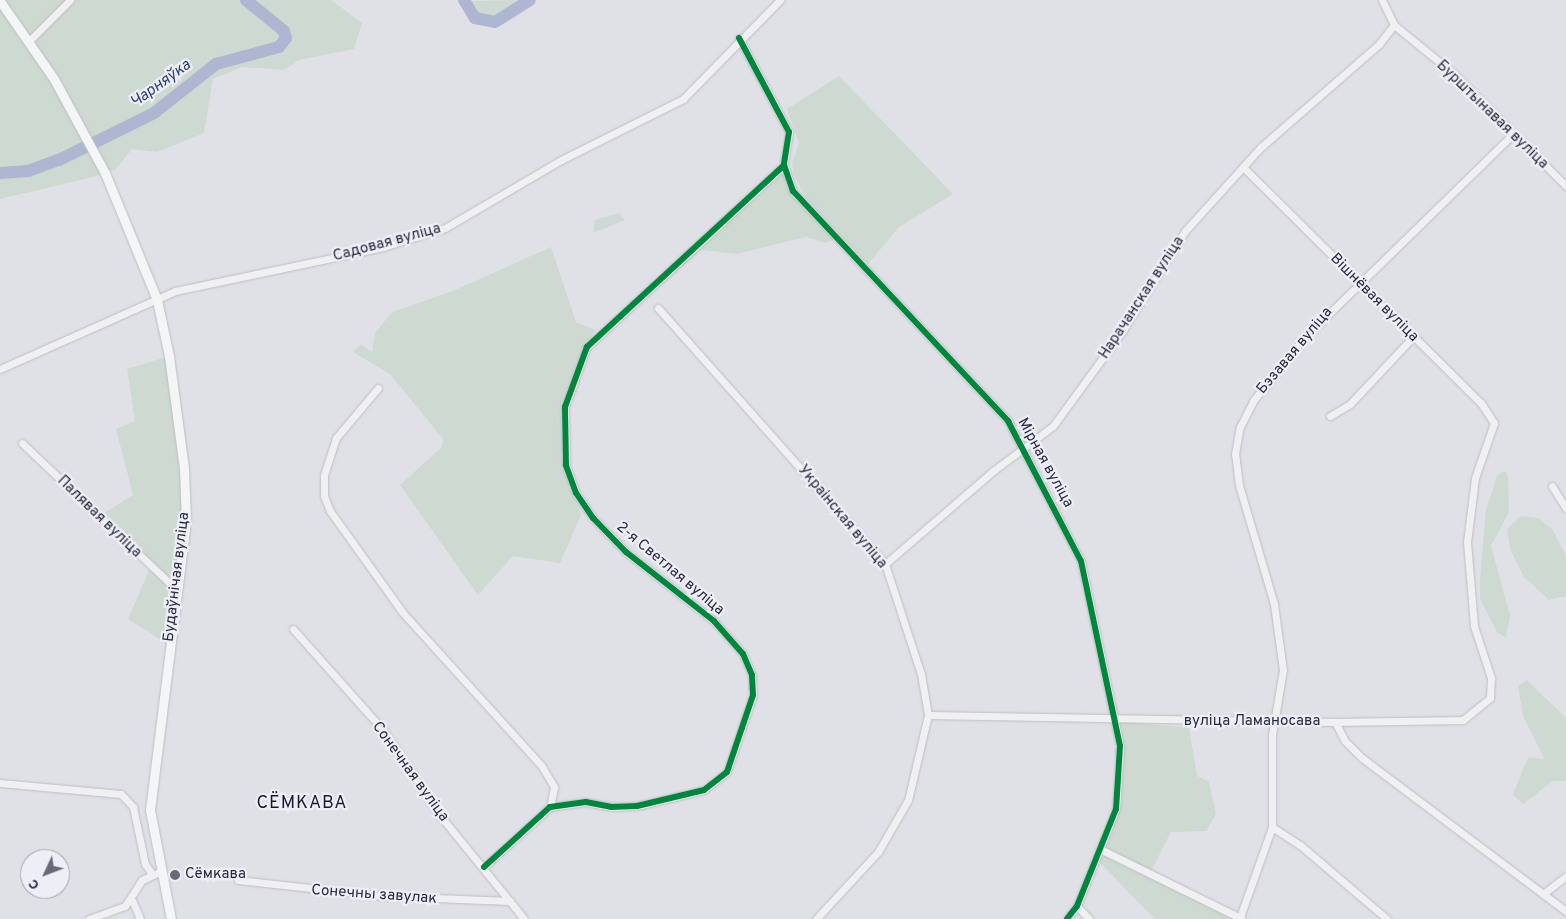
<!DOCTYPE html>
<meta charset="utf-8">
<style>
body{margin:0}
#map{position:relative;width:1566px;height:919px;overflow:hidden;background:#e0e1e6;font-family:Overpass,sans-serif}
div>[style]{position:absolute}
.green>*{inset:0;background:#ced9d1}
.river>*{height:12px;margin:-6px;padding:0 6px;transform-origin:6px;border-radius:6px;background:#aeb6d2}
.roads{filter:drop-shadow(0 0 1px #bdbec3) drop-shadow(0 0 1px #bdbec3)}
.minor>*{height:7px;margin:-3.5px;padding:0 3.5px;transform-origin:3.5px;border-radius:3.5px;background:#f0f0f2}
.major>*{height:9px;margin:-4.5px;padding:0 4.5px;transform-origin:4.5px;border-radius:4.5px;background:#f4f5f6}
.cycleway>*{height:6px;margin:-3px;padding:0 3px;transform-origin:3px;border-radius:3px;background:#00873e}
.dots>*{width:14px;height:14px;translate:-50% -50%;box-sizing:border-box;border:2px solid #eeeff6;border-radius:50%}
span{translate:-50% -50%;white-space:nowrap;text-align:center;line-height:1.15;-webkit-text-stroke:4.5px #eeeff6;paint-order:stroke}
.street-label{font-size:15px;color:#272a3f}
.poi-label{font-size:15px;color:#272a3f}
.left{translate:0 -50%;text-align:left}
.water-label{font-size:16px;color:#313e73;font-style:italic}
.quarter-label{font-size:18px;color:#191b30;letter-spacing:1px}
.north{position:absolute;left:20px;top:849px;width:50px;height:50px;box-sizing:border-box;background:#eeeff6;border:1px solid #9ea0ad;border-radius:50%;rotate:227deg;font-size:14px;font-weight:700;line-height:20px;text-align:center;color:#272a3f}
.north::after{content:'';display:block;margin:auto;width:18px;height:22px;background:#686a79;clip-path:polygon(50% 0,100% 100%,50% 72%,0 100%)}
</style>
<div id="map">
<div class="green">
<i style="clip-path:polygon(0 0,331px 0,362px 23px,354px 49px,299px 60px,285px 70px,242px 67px,213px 79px,204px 133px,157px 152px,132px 149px,116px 169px,93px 177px,0 199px)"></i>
<i style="clip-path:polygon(530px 0,495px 22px,475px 18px,463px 1px)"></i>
<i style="clip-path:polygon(839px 76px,953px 194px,899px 227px,868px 264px,807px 199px,794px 176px,792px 163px,799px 143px,787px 109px)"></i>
<i style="clip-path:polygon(784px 165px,788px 181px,836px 238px,825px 243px,806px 237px,738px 254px,702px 250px,648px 297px,643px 291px)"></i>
<i style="clip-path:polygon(619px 213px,625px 220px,593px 233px,595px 220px)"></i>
<i style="clip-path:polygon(551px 247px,576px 322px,595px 330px,575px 376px,563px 434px,581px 515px,560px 563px,513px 556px,478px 595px,400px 485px,442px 447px,443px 439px,390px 374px,353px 352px,361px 344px,372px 352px,375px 333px,392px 312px,453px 291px)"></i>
<i style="clip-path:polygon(169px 356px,186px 495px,169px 645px,128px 619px,151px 566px,99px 516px,133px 495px,116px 429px,135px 421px,127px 369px)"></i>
<i style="clip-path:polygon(1504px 471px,1508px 474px,1509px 512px,1491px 546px,1510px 615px,1506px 638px,1497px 632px,1480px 599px,1480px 579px,1486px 510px,1497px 476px)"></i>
<i style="clip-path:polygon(1521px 516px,1538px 518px,1553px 530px,1566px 556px,1566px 596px,1549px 600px,1524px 577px,1510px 549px,1507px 529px)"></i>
<i style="clip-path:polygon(1527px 680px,1566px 718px,1566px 781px,1553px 781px,1523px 804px,1513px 794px,1523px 769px,1529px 757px,1545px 760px,1523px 716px,1518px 686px)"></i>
<i style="clip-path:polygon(1115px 721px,1189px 728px,1197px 776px,1209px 782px,1216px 814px,1206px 831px,1171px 832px,1149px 875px,1242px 919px,1155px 919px,1096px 859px,1116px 809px,1120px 746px)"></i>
</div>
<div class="river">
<i style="left:464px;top:0;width:21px;rotate:59deg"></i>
<i style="left:475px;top:18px;width:20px;rotate:11deg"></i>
<i style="left:495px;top:22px;width:41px;rotate:-32.2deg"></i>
<i style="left:0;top:173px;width:28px;rotate:-4deg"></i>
<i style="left:28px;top:171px;width:33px;rotate:-20deg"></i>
<i style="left:59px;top:160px;width:106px;rotate:-26.3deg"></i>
<i style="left:154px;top:113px;width:79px;rotate:-38.3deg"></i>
<i style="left:216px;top:64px;width:65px;rotate:-15.1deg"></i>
<i style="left:279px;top:47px;width:11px;rotate:-52deg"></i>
<i style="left:286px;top:38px;width:7px;rotate:-106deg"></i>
<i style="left:284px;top:31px;width:49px;rotate:-140.8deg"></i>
</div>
<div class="roads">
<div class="minor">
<i style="left:1382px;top:0;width:28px;rotate:64deg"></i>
<i style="left:1394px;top:25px;width:76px;rotate:39.1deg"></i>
<i style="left:1453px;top:73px;width:160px;rotate:45deg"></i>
<i style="left:739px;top:38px;width:106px;rotate:62deg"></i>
<i style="left:789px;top:132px;width:33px;rotate:99deg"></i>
<i style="left:784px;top:165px;width:28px;rotate:71deg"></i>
<i style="left:793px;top:191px;width:315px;rotate:46.9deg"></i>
<i style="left:1008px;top:421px;width:158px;rotate:62.5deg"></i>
<i style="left:1081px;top:561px;width:189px;rotate:78.1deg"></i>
<i style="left:1120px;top:746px;width:63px;rotate:93.6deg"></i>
<i style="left:1116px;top:809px;width:105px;rotate:111.9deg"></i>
<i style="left:1077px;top:906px;width:16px;rotate:128deg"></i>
<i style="left:29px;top:41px;width:58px;rotate:-45deg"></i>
<i style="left:1243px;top:167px;width:335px;rotate:44.8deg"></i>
<i style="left:1481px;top:403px;width:24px;rotate:57deg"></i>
<i style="left:1494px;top:423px;width:58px;rotate:109.1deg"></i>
<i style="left:1475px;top:478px;width:64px;rotate:97.1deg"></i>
<i style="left:1467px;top:542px;width:84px;rotate:85.2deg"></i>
<i style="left:1474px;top:626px;width:55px;rotate:71.9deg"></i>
<i style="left:1491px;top:678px;width:20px;rotate:93deg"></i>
<i style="left:1490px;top:698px;width:35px;rotate:141deg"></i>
<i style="left:1463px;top:720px;width:128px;rotate:179.1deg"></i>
<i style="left:658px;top:308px;width:342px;rotate:48.4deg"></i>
<i style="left:885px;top:564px;width:116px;rotate:71.9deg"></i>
<i style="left:921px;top:674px;width:42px;rotate:80.3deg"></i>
<i style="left:928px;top:715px;width:87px;rotate:103.2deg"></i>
<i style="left:908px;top:800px;width:60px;rotate:120deg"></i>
<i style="left:878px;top:852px;width:91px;rotate:132.8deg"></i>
<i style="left:0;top:369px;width:192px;rotate:-24deg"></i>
<i style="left:175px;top:291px;width:213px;rotate:-11.9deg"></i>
<i style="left:383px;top:247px;width:65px;rotate:-17deg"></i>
<i style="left:445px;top:228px;width:134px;rotate:-30.4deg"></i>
<i style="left:561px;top:160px;width:136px;rotate:-26.6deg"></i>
<i style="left:683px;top:99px;width:139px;rotate:-45.6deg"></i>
<i style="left:378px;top:388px;width:65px;rotate:130deg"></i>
<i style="left:336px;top:438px;width:39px;rotate:108deg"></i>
<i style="left:324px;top:475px;width:21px;rotate:90deg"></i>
<i style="left:324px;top:496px;width:16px;rotate:68deg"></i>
<i style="left:330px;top:511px;width:125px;rotate:54.4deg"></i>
<i style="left:403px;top:613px;width:205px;rotate:47.8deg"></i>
<i style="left:541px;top:765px;width:26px;rotate:59deg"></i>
<i style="left:554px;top:787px;width:20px;rotate:101deg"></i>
<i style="left:1330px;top:416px;width:23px;rotate:-31deg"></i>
<i style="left:1350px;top:404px;width:92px;rotate:-46.8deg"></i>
<i style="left:22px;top:443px;width:214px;rotate:43.5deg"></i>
<i style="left:1552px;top:486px;width:26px;rotate:58deg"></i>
<i style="left:885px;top:564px;width:143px;rotate:-40.7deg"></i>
<i style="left:993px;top:471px;width:75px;rotate:-36.9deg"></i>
<i style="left:1053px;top:426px;width:119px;rotate:-53.9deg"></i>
<i style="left:1123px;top:330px;width:117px;rotate:-57.9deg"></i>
<i style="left:1185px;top:231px;width:113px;rotate:-47.9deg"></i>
<i style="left:1261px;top:147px;width:157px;rotate:-41.1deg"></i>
<i style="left:1379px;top:44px;width:24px;rotate:-52deg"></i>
<i style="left:293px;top:629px;width:137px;rotate:48.3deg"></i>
<i style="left:384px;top:731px;width:98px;rotate:56.6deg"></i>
<i style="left:438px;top:813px;width:136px;rotate:50.9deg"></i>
<i style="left:928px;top:715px;width:407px;rotate:1deg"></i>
<i style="left:1335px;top:722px;width:21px;rotate:62deg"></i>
<i style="left:1345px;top:741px;width:24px;rotate:45deg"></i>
<i style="left:1362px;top:758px;width:255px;rotate:36.9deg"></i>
<i style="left:0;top:783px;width:121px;rotate:5.2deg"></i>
<i style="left:121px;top:794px;width:18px;rotate:47deg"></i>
<i style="left:133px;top:807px;width:58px;rotate:78.1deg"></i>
<i style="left:145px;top:864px;width:12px;rotate:55deg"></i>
<i style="left:1272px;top:827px;width:33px;rotate:33deg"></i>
<i style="left:1300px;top:845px;width:114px;rotate:40.4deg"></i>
<i style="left:1100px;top:849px;width:158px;rotate:26.2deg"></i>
<i style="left:484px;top:867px;width:89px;rotate:-42.3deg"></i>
<i style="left:550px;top:807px;width:36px;rotate:-8deg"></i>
<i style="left:586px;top:802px;width:25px;rotate:11deg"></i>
<i style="left:611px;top:807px;width:26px;rotate:-2deg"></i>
<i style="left:637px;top:806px;width:69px;rotate:-13.4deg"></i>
<i style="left:704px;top:790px;width:29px;rotate:-38deg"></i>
<i style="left:727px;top:772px;width:81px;rotate:-71.3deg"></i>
<i style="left:753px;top:695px;width:20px;rotate:-93deg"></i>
<i style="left:752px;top:675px;width:23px;rotate:-113deg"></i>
<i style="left:743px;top:654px;width:44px;rotate:-131.3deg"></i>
<i style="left:714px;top:621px;width:112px;rotate:-141.9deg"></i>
<i style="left:626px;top:552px;width:47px;rotate:-134.1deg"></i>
<i style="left:593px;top:518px;width:30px;rotate:-124deg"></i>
<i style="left:576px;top:493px;width:30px;rotate:-110deg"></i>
<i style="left:566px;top:465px;width:58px;rotate:-91deg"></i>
<i style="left:565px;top:407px;width:64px;rotate:-69.9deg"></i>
<i style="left:587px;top:347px;width:268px;rotate:-42.7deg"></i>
<i style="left:238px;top:880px;width:147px;rotate:6.3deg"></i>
<i style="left:384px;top:896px;width:126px;rotate:2.3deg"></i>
<i style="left:1543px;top:894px;width:29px;rotate:-38deg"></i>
<i style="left:132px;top:900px;width:21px;rotate:67deg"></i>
<i style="left:1077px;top:906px;width:18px;rotate:47deg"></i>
<i style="left:1240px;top:917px;width:96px;rotate:-70.4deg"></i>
<i style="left:1272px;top:827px;width:92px;rotate:-90deg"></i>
<i style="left:1272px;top:735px;width:66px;rotate:-80.4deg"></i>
<i style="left:1283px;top:670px;width:67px;rotate:-97.8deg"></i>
<i style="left:1274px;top:604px;width:124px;rotate:-106.4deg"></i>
<i style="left:1239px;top:485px;width:31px;rotate:-97deg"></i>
<i style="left:1235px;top:454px;width:27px;rotate:-80deg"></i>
<i style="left:1240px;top:427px;width:29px;rotate:-63deg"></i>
<i style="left:1253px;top:401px;width:78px;rotate:-51.2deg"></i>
<i style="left:1302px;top:340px;width:296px;rotate:-44.3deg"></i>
<i style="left:89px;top:919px;width:38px;rotate:-20deg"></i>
<i style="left:125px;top:906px;width:31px;rotate:-57deg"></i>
<i style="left:142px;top:880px;width:19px;rotate:-25deg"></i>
</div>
<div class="major">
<i style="left:0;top:1px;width:95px;rotate:55.3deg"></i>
<i style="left:54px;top:79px;width:107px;rotate:61.5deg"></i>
<i style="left:105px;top:173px;width:137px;rotate:67.7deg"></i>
<i style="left:157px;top:300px;width:57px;rotate:77.9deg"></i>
<i style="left:169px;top:356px;width:114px;rotate:82.4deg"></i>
<i style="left:184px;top:469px;width:52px;rotate:87.8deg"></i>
<i style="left:186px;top:521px;width:291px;rotate:97.1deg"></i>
<i style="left:150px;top:810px;width:111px;rotate:79.1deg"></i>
</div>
</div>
<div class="cycleway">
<i style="left:739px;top:38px;width:106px;rotate:62deg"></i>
<i style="left:789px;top:132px;width:33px;rotate:99deg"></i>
<i style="left:784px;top:165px;width:28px;rotate:71deg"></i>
<i style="left:793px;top:191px;width:315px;rotate:46.9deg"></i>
<i style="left:1008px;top:421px;width:158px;rotate:62.5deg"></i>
<i style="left:1081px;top:561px;width:189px;rotate:78.1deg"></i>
<i style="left:1120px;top:746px;width:63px;rotate:93.6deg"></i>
<i style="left:1116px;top:809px;width:105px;rotate:111.9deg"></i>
<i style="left:1077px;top:906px;width:16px;rotate:128deg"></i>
<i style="left:484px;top:867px;width:89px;rotate:-42.3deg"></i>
<i style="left:550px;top:807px;width:36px;rotate:-8deg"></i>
<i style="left:586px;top:802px;width:25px;rotate:11deg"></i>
<i style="left:611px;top:807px;width:26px;rotate:-2deg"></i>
<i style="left:637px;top:806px;width:69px;rotate:-13.4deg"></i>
<i style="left:704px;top:790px;width:29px;rotate:-38deg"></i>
<i style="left:727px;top:772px;width:81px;rotate:-71.3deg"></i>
<i style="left:753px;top:695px;width:20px;rotate:-93deg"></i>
<i style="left:752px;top:675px;width:23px;rotate:-113deg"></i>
<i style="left:743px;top:654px;width:44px;rotate:-131.3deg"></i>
<i style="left:714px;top:621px;width:112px;rotate:-141.9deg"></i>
<i style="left:626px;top:552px;width:47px;rotate:-134.1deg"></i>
<i style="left:593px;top:518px;width:30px;rotate:-124deg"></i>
<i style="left:576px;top:493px;width:30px;rotate:-110deg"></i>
<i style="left:566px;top:465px;width:58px;rotate:-91deg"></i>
<i style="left:565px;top:407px;width:64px;rotate:-69.9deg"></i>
<i style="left:587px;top:347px;width:268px;rotate:-42.7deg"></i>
</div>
<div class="dots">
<i style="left:175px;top:875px;background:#686a79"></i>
</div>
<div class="street-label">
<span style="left:1492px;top:115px;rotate:44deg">Бурштынавая вуліца</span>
<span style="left:387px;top:243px;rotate:-15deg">Садовая вуліца</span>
<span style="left:1142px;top:298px;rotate:-57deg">Нарачанская вуліца</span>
<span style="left:1374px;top:298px;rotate:45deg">Вішнёвая вуліца</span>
<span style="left:1295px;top:351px;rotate:-50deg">Бэзавая вуліца</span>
<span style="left:1045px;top:463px;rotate:61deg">Мірная вуліца</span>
<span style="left:99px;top:517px;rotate:44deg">Палявая вуліца</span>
<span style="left:842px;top:517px;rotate:50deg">Украінская вуліца</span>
<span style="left:670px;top:569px;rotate:40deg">2-я Светлая вуліца</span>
<span style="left:177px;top:577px;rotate:-83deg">Будаўнічая вуліца</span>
<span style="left:1252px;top:722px">вуліца Ламаносава</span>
<span style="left:410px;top:772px;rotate:54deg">Сонечная вуліца</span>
<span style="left:374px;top:895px;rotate:4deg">Сонечны завулак</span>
</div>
<div class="poi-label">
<span class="left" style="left:185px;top:875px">Сёмкава</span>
</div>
<div class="water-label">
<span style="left:161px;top:84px;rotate:-36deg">Чарняўка</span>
</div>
<div class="quarter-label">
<span style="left:302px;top:804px">СЁМКАВА</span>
</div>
<div class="north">С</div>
</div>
